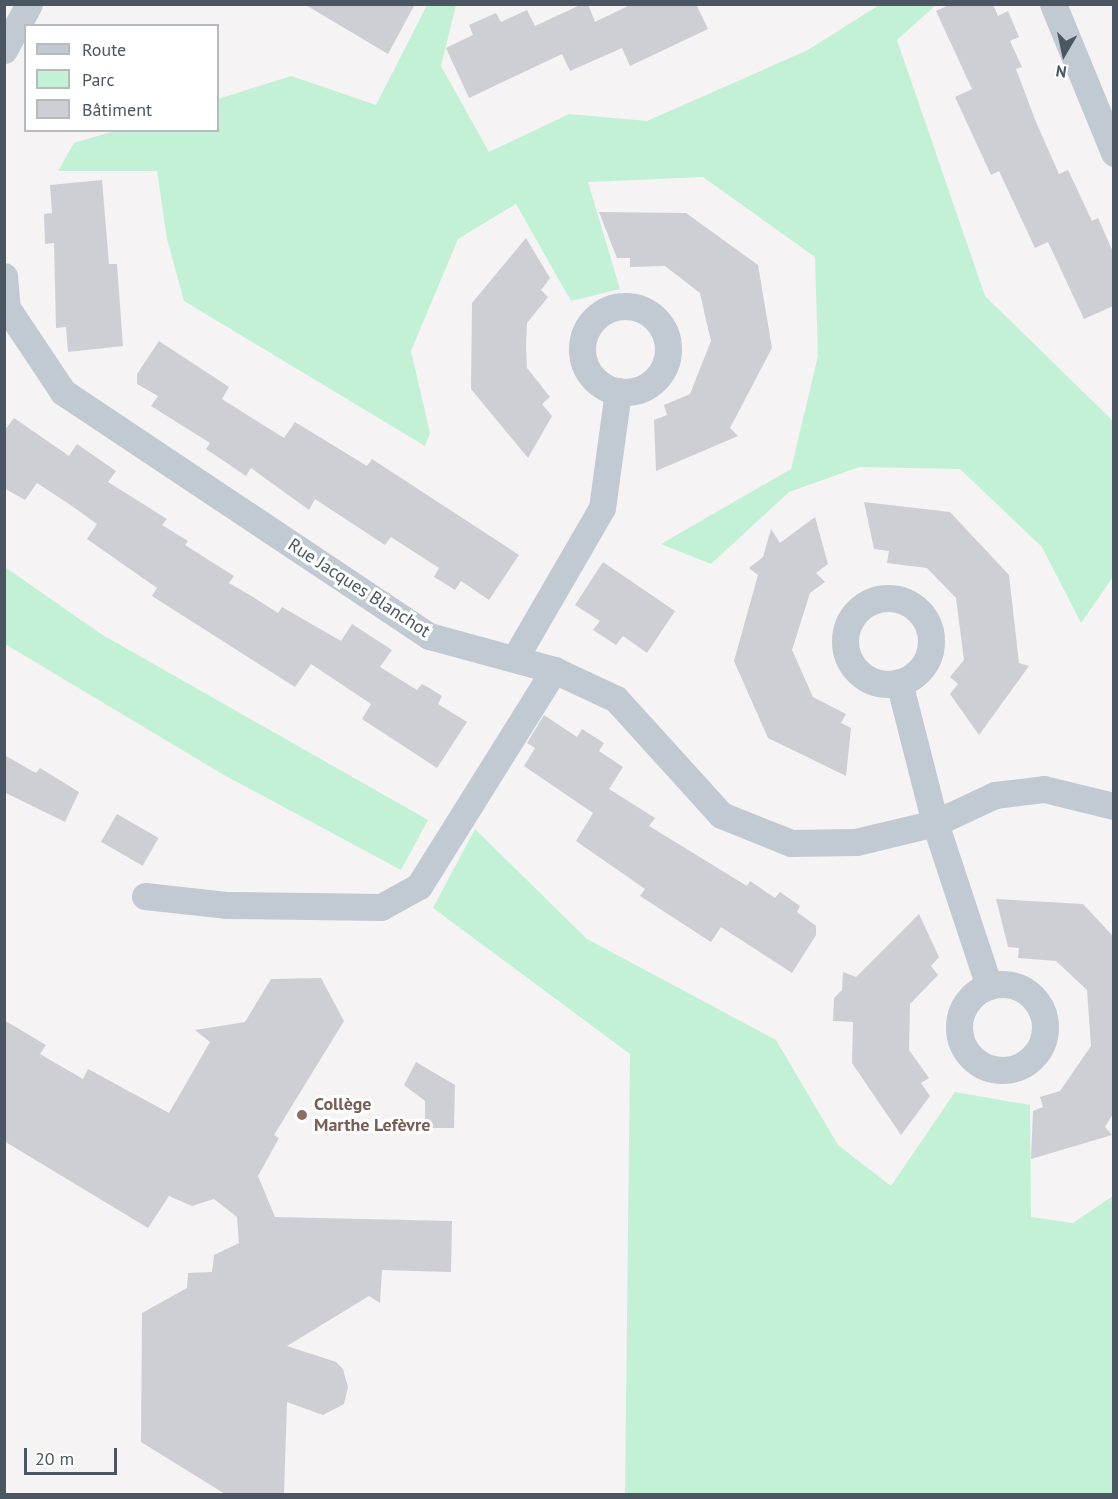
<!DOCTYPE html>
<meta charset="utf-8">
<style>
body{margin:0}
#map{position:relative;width:1118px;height:1499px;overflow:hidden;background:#f5f3f3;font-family:"PT Sans",sans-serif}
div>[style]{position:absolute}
.green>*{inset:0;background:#c3f1d5}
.building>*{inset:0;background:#cdcfd5;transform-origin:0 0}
.minor>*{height:27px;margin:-13.5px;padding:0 13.5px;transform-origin:13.5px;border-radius:13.5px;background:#c1cad2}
.minor>.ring{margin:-13.5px;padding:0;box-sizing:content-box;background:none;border:27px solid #c1cad2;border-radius:50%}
.dots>*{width:16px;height:16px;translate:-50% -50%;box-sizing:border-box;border:3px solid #fff;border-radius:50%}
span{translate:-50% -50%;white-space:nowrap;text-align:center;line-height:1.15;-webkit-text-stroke:6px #fff;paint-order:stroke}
.street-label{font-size:18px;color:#4a5661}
.education-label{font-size:18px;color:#785e54;font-weight:700}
.left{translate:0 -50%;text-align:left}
.frame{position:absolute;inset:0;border:6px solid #4a5661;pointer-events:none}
.legend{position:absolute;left:24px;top:24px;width:195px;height:108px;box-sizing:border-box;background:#fff;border:2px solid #b7bbc0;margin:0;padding:8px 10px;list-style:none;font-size:18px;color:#4a5661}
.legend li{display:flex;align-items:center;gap:12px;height:30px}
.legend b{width:30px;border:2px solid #b7bbc0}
.north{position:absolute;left:1034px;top:24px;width:60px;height:60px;-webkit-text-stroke:4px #fff;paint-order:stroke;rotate:189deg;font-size:16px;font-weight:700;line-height:24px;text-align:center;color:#4a5661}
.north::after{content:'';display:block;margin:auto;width:21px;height:27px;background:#4a5661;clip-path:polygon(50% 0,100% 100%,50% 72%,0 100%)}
.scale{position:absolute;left:24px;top:1448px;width:93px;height:27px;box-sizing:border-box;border:3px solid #4a5661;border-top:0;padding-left:8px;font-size:18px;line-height:21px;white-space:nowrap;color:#4a5661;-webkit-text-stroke:4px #fff;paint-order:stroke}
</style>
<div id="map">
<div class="green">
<i style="clip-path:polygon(427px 5px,456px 5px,441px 66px,489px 152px,569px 114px,647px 121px,808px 50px,879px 5px,936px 5px,897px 40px,985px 296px,1113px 421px,1113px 577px,1081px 623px,1042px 547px,960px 469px,859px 467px,789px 492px,711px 564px,661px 544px,791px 469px,818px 356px,815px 257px,703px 177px,588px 182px,620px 289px,571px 301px,516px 204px,458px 239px,411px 351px,430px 433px,425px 446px,184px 301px,167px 239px,157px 171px,58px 171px,74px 143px,115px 131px,218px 130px,218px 99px,291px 76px,376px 105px)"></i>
<i style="clip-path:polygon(5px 567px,101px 634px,428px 820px,401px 870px,224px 775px,5px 644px)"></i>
<i style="clip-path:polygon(475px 829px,587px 939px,776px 1040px,838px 1145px,891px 1186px,955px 1092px,1030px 1105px,1031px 1217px,1073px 1223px,1113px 1196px,1113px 1494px,625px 1494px,630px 1054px,433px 908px)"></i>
</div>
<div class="building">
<i style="clip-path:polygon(304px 4px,415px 4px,388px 54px)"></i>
<i style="clip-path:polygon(582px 4px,588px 4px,595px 22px,632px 4px,696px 4px,708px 29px,630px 66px,622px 48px,570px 71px,562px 54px,469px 98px,446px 48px,473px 35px,469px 25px,496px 13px,501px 22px,527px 10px,535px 26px)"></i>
<i style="clip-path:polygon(951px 4px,993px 4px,998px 16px,1008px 11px,1019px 37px,1010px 41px,1022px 67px,1016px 69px,1036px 122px,1059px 174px,1068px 170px,1092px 221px,1098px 218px,1113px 252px,1113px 306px,1084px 319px,1048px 242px,1035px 248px,999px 171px,991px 175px,955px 97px,972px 89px,936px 11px)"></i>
<i style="clip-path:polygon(102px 180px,109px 264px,117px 264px,123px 346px,68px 352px,66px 327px,56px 328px,54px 243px,45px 244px,44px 214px,52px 213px,50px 185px)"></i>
<i style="clip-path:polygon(599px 212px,686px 213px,758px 265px,772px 348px,730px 428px,738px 436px,656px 471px,654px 420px,667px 415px,664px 405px,690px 394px,711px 341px,706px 320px,700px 293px,665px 266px,630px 267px,630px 258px,617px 258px)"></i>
<i style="clip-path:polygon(526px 238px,550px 278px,541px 290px,548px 297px,527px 323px,526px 347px,527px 368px,550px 397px,542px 404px,552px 416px,528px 458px,471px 389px,472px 303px)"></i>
<i style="clip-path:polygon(159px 341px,229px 387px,222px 399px,284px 438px,295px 422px,367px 466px,372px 459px,519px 555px,489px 600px,461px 581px,455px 590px,444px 583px,434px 577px,439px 568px,391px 537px,385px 545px,315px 499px,309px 510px,251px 468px,246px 476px,206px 449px,210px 443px,151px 406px,158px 396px,137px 384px,137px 374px)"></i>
<i style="clip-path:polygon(14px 418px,69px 456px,77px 444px,116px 471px,108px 482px,167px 519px,162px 525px,188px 541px,185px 545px,234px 576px,229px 583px,253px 597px,278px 613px,282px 607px,341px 641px,352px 624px,392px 650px,380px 667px,417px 690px,422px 684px,431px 689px,442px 696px,438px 704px,467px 722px,437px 768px,362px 719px,371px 704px,311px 664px,295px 687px,152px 596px,157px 588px,87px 539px,97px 524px,69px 504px,37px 483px,25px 500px,4px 488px,4px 431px)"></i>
<i style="clip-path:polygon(864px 502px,950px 512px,1009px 575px,1019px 663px,1029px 666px,979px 735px,950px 694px,958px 684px,950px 677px,964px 660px,956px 598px,927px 568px,887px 563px,889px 551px,874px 549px)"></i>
<i style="clip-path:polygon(815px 517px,828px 564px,816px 573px,825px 582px,810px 593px,792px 650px,813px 697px,846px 714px,841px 723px,851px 728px,846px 776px,768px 738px,734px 661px,758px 575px,749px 568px,763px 557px,771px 529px,780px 543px)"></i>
<i style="clip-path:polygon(603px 562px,675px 611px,647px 653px,623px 636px,616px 645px,593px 630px,600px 621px,575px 605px)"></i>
<i style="clip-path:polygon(544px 715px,577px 737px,582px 729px,604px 743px,599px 751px,623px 767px,609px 789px,655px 818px,649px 826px,747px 886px,750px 881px,775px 898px,780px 892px,800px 906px,797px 912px,816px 926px,816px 935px,792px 973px,721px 927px,711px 942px,640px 896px,645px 889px,576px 841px,593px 813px,524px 766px,535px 748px,527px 743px)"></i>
<i style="clip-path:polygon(4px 755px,36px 773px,40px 768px,79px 792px,65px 822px,4px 792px)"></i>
<i style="left:117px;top:814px;width:48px;height:32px;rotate:30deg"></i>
<i style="clip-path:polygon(996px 899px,1083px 904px,1113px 936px,1113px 1114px,1105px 1127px,1112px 1135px,1031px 1159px,1033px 1111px,1043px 1107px,1040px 1097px,1060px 1091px,1091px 1046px,1087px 990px,1056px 961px,1018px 958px,1019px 948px,1008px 947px)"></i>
<i style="clip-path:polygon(919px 914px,939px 957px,931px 966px,938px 975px,910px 1004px,909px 1050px,929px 1078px,921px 1083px,930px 1096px,901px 1135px,852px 1063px,853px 1022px,833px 1021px,834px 998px,842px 990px,843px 972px,856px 977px)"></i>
<i style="clip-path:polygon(321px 978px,344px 1021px,274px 1135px,279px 1138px,258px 1176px,275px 1217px,452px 1221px,451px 1272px,382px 1270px,380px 1303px,369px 1296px,287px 1346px,336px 1362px,343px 1369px,348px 1387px,344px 1404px,323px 1415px,287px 1402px,284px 1494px,225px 1494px,141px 1442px,142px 1313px,187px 1288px,188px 1273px,212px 1272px,214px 1255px,239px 1243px,237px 1217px,214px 1199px,192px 1206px,169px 1196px,148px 1228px,4px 1141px,4px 1020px,46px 1045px,40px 1054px,83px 1079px,88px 1069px,169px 1113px,210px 1042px,195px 1030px,245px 1022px,271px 979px)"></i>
<i style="clip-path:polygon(416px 1062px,455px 1085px,454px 1128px,425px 1128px,425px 1101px,404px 1085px)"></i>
</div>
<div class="minor">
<i style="left:1053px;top:4px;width:161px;rotate:67.7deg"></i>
<i style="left:4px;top:50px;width:52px;rotate:-61.5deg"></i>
<i style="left:4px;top:276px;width:32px;rotate:85deg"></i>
<i style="left:7px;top:308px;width:101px;rotate:56.3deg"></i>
<i style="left:63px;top:392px;width:440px;rotate:33.7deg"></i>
<i style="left:429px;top:636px;width:130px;rotate:15.2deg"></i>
<i style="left:554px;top:670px;width:68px;rotate:25.1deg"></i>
<i style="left:616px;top:699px;width:156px;rotate:47.8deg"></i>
<i style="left:721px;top:815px;width:75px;rotate:21.8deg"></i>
<i style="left:791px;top:843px;width:65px;rotate:-0.9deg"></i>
<i style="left:856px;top:842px;width:81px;rotate:-13.5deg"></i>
<i style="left:935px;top:823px;width:66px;rotate:-25deg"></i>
<i style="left:995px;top:795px;width:49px;rotate:-7deg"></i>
<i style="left:1044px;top:789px;width:72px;rotate:13.7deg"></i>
<i class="ring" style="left:582px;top:306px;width:59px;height:59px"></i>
<i class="ring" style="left:845px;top:598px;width:59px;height:59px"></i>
<i style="left:515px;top:658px;width:173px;rotate:-59.9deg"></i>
<i style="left:602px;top:508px;width:118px;rotate:-82.2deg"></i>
<i style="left:899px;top:682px;width:146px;rotate:75.7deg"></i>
<i style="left:935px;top:823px;width:172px;rotate:71.7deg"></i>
<i style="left:145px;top:896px;width:81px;rotate:6.3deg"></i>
<i style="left:226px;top:905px;width:155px;rotate:0.7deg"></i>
<i style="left:381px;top:907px;width:43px;rotate:-28.9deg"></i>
<i style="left:419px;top:886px;width:255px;rotate:-58deg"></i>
<i class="ring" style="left:959px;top:984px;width:59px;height:59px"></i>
</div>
<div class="dots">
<i style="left:302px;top:1115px;background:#8d6e63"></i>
</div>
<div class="street-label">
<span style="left:359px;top:588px;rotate:33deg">Rue Jacques Blanchot</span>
</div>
<div class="education-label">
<span class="left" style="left:314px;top:1115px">Collège<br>Marthe Lefèvre</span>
</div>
<div class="frame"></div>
<ul class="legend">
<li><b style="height:8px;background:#c1cad2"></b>Route</li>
<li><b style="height:16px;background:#c3f1d5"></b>Parc</li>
<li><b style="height:16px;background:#cdcfd5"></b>Bâtiment</li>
</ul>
<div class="north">N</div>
<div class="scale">20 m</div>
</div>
